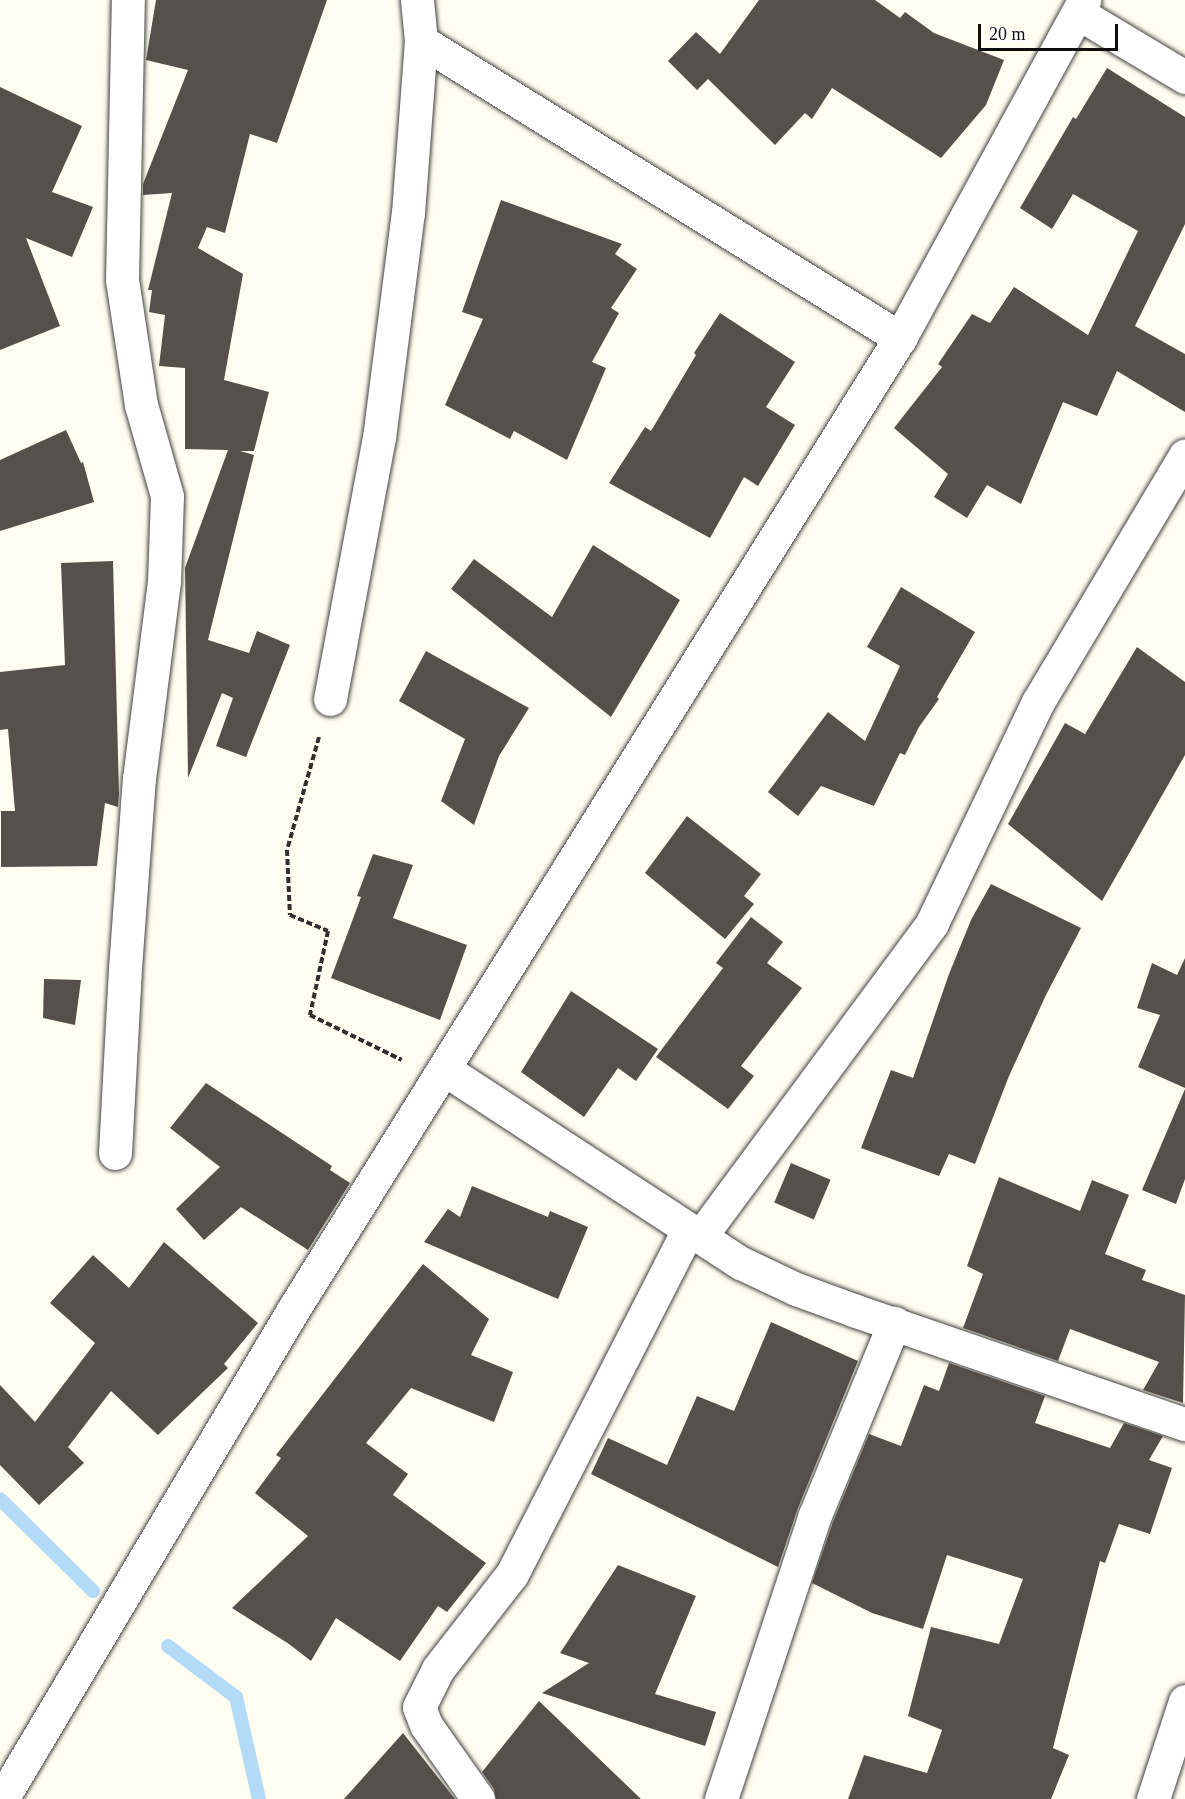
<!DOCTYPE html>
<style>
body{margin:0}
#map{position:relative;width:1185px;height:1799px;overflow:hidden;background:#fffdef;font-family:"Times New Roman",serif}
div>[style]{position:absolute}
.stream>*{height:14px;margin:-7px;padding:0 7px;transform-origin:7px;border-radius:7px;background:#b3daf7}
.building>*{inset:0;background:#57504a;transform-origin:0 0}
.path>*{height:4px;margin-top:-2px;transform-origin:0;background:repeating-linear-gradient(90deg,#303030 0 6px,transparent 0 9px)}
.roads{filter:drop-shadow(0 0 2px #414141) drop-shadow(0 0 2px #414141)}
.minor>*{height:33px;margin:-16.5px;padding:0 16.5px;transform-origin:16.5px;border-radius:16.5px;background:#fff}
.tertiary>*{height:33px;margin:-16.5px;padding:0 16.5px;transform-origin:16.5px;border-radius:16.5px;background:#fff}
span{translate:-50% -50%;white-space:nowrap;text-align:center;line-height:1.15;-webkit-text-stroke:6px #fff;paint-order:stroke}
.scale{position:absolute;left:978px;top:24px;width:140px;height:27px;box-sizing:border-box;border:3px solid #0e0e0e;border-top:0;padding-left:8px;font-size:18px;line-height:21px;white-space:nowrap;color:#0e0e0e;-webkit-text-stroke:4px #fff;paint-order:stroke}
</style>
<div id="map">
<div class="stream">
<i style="left:0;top:1499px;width:131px;rotate:44.7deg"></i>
<i style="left:168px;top:1646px;width:85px;rotate:36.9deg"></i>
<i style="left:236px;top:1697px;width:105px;rotate:77.3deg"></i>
</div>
<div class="building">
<i style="clip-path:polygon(156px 0,327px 0,277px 143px,250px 134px,225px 233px,207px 227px,198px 248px,243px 274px,224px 380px,269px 392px,254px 451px,240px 451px,254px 455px,208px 640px,249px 653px,257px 631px,290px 645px,246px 757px,216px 746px,233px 698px,222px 693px,188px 778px,185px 568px,228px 450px,185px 449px,185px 368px,159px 366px,165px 315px,149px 312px,152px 290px,148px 290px,172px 193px,143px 195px,143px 184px,188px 70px,146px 60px)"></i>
<i style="clip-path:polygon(759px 0,875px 0,900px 18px,905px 12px,934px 33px,1004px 60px,986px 105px,941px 158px,832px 88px,812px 119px,805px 113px,775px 145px,708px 79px,697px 90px,668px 61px,696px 32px,720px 54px)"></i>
<i style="clip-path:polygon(1107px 68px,1185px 117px,1185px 224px,1135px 326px,1185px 354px,1185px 412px,1117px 371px,1097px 416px,1063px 402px,1021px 504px,987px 485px,967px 518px,934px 497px,948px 474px,894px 428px,942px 367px,938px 364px,972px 314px,990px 323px,1014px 287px,1088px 335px,1138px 231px,1073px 194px,1052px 229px,1020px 208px,1073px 117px,1076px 119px)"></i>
<i style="clip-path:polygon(0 87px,82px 126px,52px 192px,93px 207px,72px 257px,26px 238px,60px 326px,0 350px)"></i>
<i style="clip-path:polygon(501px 200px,622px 244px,615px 254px,637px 269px,611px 308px,619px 313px,592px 362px,606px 368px,567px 460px,514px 431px,510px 439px,445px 405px,483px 319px,462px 312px)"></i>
<i style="clip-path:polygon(720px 313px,795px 362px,766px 407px,795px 425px,758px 486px,744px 477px,710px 538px,609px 483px,645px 427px,651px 431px,696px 355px,694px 353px)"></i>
<i style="clip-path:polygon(66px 430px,81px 463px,83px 462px,94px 502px,0 531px,0 460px)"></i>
<i style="clip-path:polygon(593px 545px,680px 600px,611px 717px,451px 589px,474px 559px,552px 617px)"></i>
<i style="clip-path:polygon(113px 561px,119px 794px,118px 807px,105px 803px,97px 866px,1px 867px,1px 811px,15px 811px,8px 729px,0 730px,0 672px,65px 665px,61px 563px)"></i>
<i style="clip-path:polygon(901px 587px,975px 632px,937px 697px,939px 699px,919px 727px,905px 755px,900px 753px,874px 806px,821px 786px,798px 816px,768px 792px,828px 712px,865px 741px,900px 666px,867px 647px)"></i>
<i style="clip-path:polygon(1137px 647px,1185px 682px,1185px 755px,1102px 901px,1008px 824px,1065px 723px,1085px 734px)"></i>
<i style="clip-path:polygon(426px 651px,529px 708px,499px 756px,474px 825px,441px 801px,465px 739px,399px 701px)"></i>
<i style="clip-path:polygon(687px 816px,761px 874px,744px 896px,754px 904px,725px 939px,645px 873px)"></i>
<i style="clip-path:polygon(373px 854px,413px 865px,393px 918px,467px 945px,440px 1020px,331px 978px,361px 897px,357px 896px)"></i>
<i style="clip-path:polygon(991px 884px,1081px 928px,1046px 995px,1009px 1076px,975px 1164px,949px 1154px,939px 1176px,861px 1148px,891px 1070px,913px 1078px,949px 974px,971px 920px)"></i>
<i style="clip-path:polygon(751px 917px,783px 942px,767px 963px,802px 988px,741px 1066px,754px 1076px,728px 1109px,656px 1057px,723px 968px,716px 963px)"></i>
<i style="clip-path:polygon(1185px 958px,1185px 1088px,1138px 1067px,1160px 1015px,1137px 1008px,1152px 963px,1177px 975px)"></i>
<i style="clip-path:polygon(44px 979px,81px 980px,75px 1025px,43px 1018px)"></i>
<i style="clip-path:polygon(571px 991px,658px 1049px,636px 1081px,618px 1068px,584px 1117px,521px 1072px)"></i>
<i style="clip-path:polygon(206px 1083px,332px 1166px,330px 1170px,350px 1183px,308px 1250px,241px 1207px,204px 1240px,176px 1209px,220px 1167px,170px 1128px)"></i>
<i style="clip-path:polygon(1185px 1089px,1185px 1179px,1176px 1204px,1142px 1190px)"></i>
<i style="left:791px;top:1163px;width:43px;height:43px;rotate:23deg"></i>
<i style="clip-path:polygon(999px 1177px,1080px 1211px,1092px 1180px,1129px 1195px,1105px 1254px,1146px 1270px,1142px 1280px,1185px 1295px,1183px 1403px,1143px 1390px,1159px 1362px,1070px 1329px,1058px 1361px,963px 1328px,983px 1274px,967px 1266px)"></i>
<i style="clip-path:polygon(472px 1186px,548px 1217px,550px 1211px,588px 1227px,558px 1299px,424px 1242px,448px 1209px,460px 1217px)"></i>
<i style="clip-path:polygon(164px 1242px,258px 1323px,224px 1364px,228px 1368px,158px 1435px,111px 1391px,68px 1447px,84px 1463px,39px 1505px,0 1465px,0 1385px,35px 1422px,95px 1343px,50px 1303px,93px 1255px,129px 1288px)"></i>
<i style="clip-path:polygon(423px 1264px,489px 1319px,471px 1355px,513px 1372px,494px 1422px,411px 1388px,366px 1443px,408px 1474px,393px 1495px,486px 1563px,447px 1612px,438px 1606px,400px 1661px,336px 1618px,311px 1661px,289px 1644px,232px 1608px,308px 1536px,255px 1493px,281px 1458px,276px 1455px)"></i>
<i style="clip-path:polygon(771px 1322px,858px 1361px,798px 1508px,778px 1567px,591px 1474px,608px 1438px,667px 1465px,697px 1396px,734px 1411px)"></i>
<i style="clip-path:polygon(949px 1363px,1045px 1396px,1035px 1423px,1110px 1448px,1124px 1423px,1163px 1436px,1149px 1460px,1172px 1468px,1150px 1534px,1119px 1524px,1105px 1563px,1100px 1561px,1053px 1748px,1069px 1755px,1051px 1799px,848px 1799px,864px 1755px,927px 1773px,942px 1730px,908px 1716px,931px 1627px,999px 1644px,1023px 1579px,947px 1555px,923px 1629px,872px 1613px,812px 1583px,833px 1522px,869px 1434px,901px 1446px,924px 1385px,939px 1391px)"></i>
<i style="clip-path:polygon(618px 1565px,696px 1596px,655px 1694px,716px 1712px,705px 1746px,542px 1693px,589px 1663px,560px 1653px)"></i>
<i style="clip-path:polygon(539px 1701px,641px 1799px,496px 1799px,494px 1789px,482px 1772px)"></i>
<i style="clip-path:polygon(403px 1733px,455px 1799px,344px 1799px)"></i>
</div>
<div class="path">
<i style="left:319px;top:737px;width:117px;rotate:105.8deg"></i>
<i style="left:287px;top:850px;width:65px;rotate:87.4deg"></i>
<i style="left:290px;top:915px;width:41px;rotate:22.8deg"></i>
<i style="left:328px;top:931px;width:86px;rotate:102.1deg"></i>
<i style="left:310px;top:1015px;width:102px;rotate:26.1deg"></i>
</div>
<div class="roads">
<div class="minor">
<i style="left:1078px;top:13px;width:125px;rotate:30.9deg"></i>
<i style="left:421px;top:41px;width:564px;rotate:31.8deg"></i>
<i style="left:330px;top:699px;width:266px;rotate:-79.4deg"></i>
<i style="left:379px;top:438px;width:227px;rotate:-82.7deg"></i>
<i style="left:408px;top:213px;width:172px;rotate:-85.7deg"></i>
<i style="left:421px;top:41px;width:41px;rotate:-95.6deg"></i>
<i style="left:444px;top:1069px;width:355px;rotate:33.2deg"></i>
<i style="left:741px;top:1263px;width:61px;rotate:25.3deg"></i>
<i style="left:796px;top:1289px;width:64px;rotate:20.1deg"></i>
<i style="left:856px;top:1311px;width:348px;rotate:19deg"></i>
<i style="left:115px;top:1153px;width:185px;rotate:-86.9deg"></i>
<i style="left:125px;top:968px;width:190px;rotate:-85.8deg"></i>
<i style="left:139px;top:779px;width:199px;rotate:-82.8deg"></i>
<i style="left:164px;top:582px;width:86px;rotate:-88deg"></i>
<i style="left:167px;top:496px;width:95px;rotate:-105.9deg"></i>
<i style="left:141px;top:405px;width:126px;rotate:-98.6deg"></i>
<i style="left:122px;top:280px;width:280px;rotate:-88.8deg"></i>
<i style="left:700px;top:1237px;width:390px;rotate:-53.5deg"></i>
<i style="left:932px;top:923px;width:245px;rotate:-64.4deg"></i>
<i style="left:1038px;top:702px;width:287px;rotate:-59.2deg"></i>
<i style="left:2px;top:1799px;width:569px;rotate:-59.24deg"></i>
<i style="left:293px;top:1310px;width:1146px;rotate:-58.02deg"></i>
<i style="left:900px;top:338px;width:385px;rotate:-61.4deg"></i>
<i style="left:478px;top:1799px;width:90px;rotate:-125.1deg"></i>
<i style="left:426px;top:1725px;width:19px;rotate:-111deg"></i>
<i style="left:419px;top:1707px;width:42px;rotate:-63.4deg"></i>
<i style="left:438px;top:1669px;width:120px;rotate:-52.1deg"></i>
<i style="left:512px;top:1574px;width:386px;rotate:-62.9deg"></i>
<i style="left:721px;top:1799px;width:299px;rotate:-71.7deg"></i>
<i style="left:815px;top:1515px;width:208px;rotate:-67.6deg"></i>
</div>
<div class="tertiary">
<i style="left:1153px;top:1799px;width:103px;rotate:-71.9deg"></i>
</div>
</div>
<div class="scale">20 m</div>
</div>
